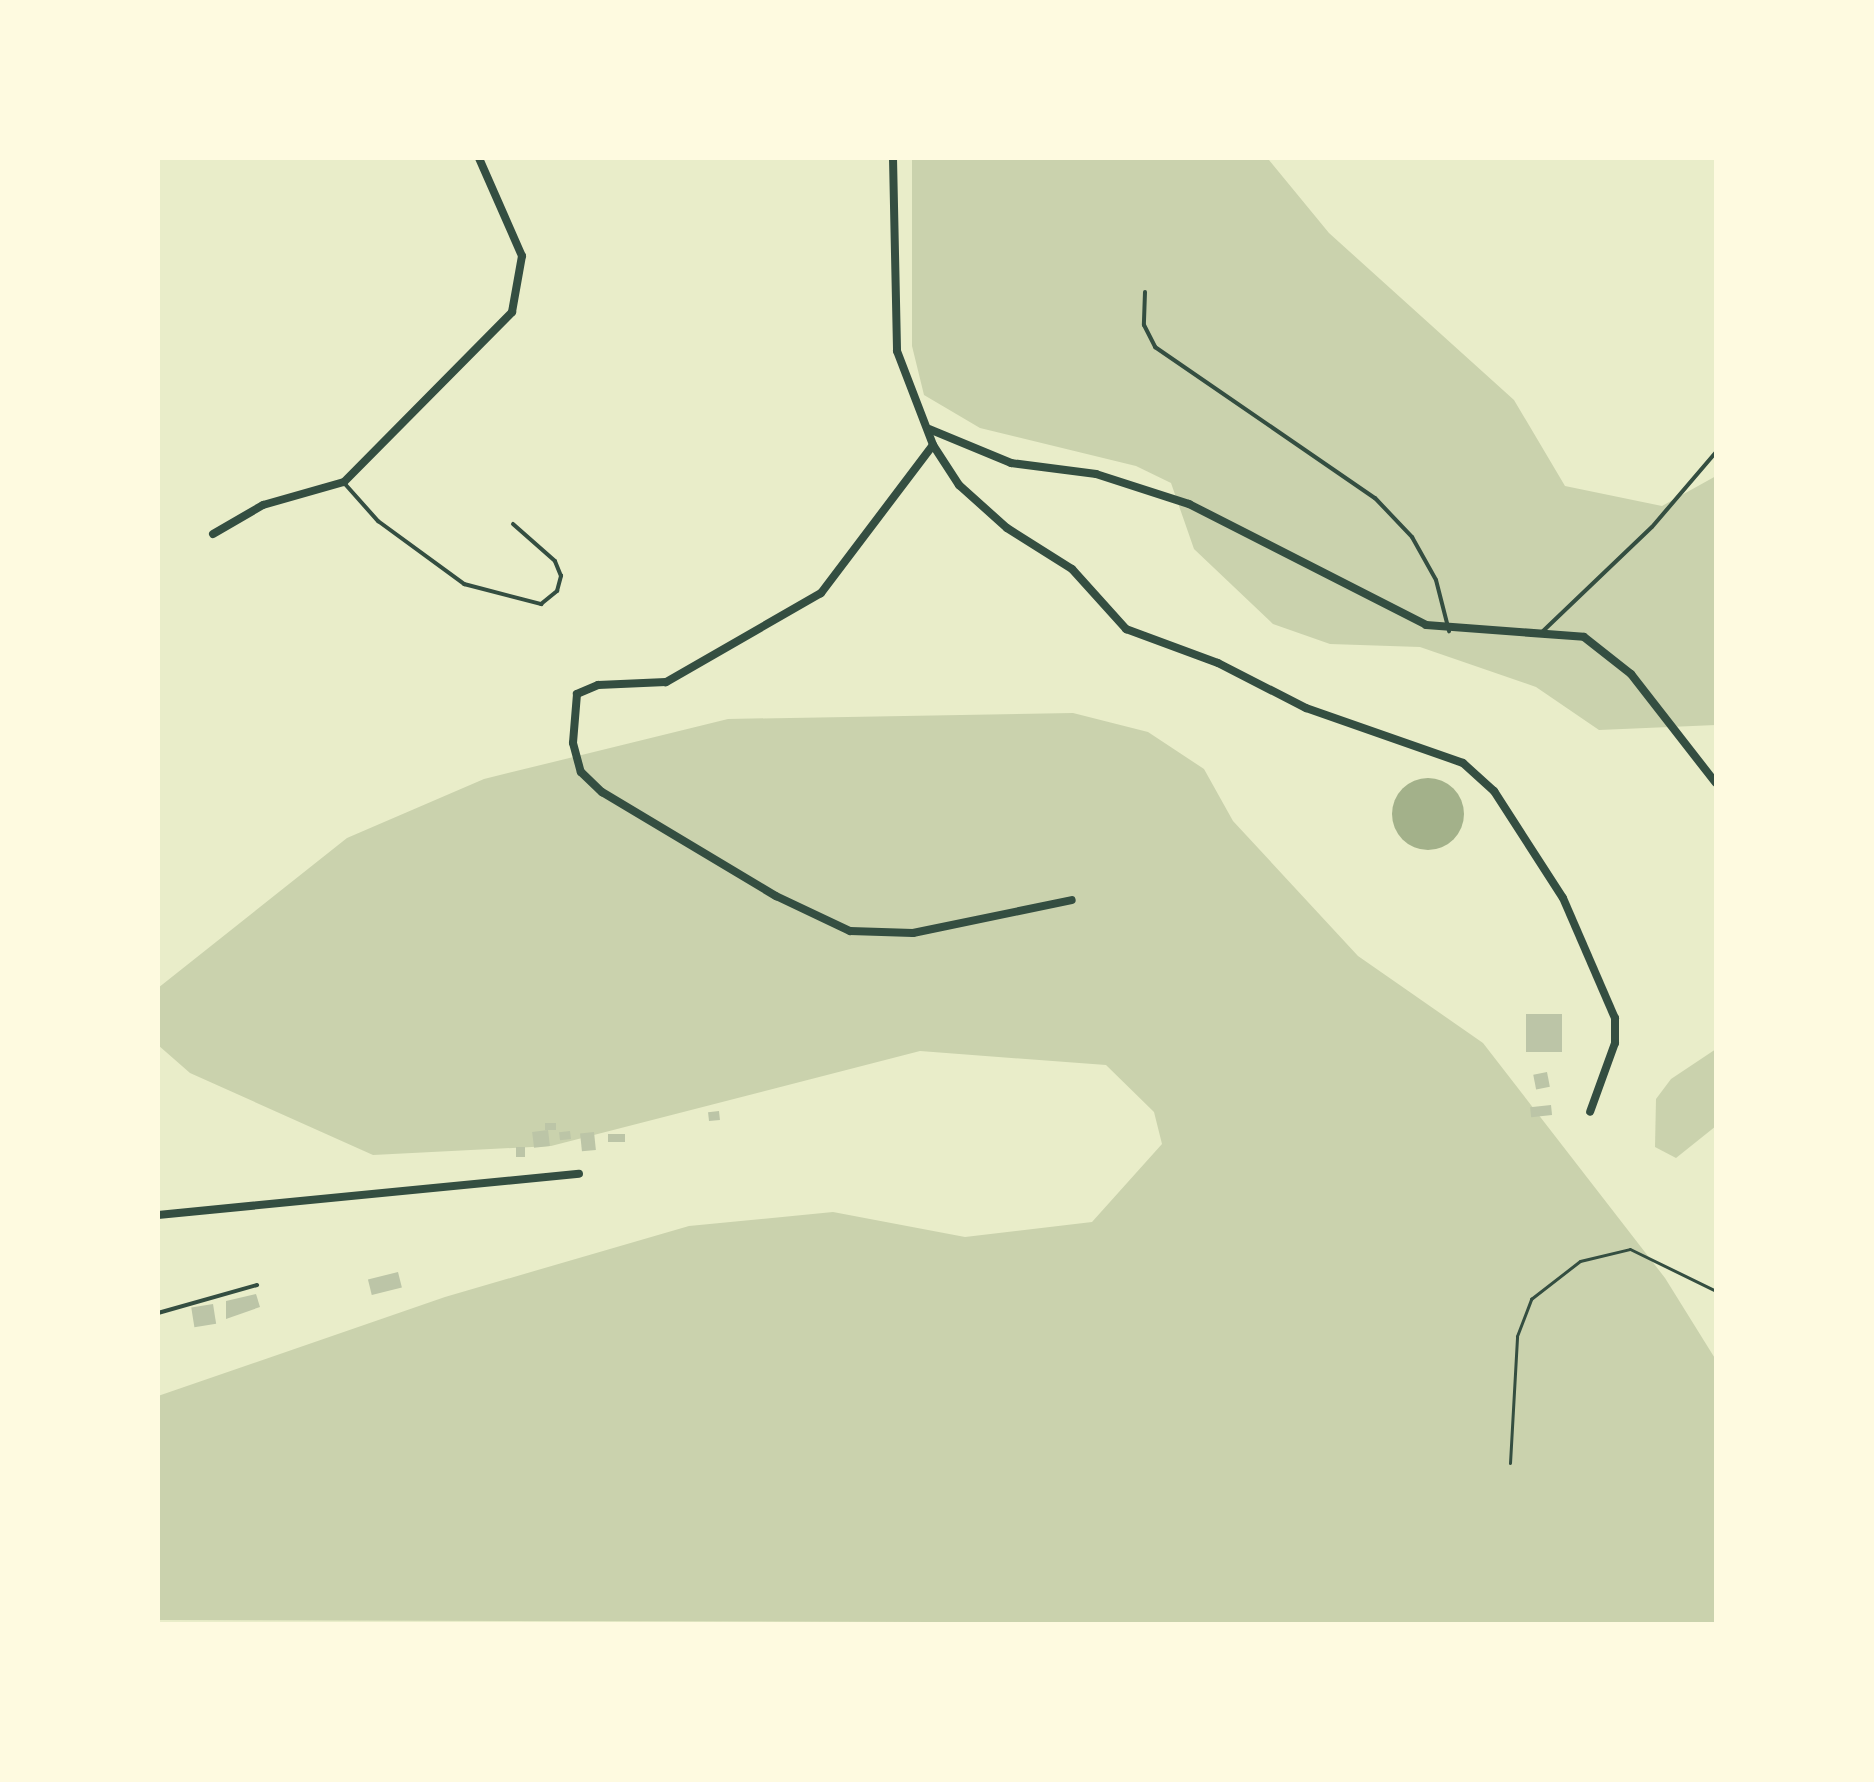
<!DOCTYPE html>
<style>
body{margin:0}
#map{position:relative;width:1874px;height:1782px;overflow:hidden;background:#e9edc9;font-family:"DejaVu Sans",sans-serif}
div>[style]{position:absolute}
.green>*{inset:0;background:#cad2ad}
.water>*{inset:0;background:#a3b18a}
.round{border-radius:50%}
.building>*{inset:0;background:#bcc5a7;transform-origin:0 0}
.path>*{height:3px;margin:-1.5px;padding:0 1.5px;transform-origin:1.5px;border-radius:1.5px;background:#344e41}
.service>*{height:4px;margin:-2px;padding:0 2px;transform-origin:2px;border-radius:2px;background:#344e41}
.minor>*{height:8px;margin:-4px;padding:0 4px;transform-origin:4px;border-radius:4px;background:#344e41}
span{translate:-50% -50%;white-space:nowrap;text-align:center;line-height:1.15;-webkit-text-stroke:8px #fefae0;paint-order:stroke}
.frame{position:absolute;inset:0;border:160px solid #fefae0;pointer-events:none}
</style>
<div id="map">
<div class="green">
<i style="clip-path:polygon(912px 158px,1269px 160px,1329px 233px,1514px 400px,1565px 486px,1662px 506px,1716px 476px,1716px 725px,1599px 730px,1536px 687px,1420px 647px,1330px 644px,1273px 624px,1194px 549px,1171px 483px,1136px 466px,980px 428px,924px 395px,912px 346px)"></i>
<i style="clip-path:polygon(1073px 713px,1148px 732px,1204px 769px,1233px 821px,1358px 956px,1483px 1043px,1665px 1278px,1716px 1360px,1716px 1624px,160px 1620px,158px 1396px,445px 1297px,689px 1226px,833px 1212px,965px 1237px,1092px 1222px,1162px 1144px,1154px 1112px,1106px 1065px,920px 1051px,551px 1146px,373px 1155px,190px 1073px,158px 1045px,158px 988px,347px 838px,484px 779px,728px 719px)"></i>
<i style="clip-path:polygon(1716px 1049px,1716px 1126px,1676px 1158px,1655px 1147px,1656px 1099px,1671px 1079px)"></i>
</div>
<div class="water">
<i class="round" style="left:1392px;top:778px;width:72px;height:72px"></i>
</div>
<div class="building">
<i style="left:1562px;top:1014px;width:38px;height:36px;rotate:90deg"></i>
<i style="left:1547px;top:1072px;width:15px;height:14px;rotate:79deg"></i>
<i style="left:1551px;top:1105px;width:10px;height:21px;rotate:84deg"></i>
<i style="left:719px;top:1111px;width:9px;height:11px;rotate:84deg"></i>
<i style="left:545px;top:1123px;width:11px;height:7px"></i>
<i style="left:548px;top:1130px;width:16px;height:16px;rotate:83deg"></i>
<i style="left:570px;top:1131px;width:8px;height:11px;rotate:83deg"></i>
<i style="left:594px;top:1132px;width:18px;height:14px;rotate:84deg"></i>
<i style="left:625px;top:1134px;width:8px;height:17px;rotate:90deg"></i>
<i style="left:516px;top:1147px;width:9px;height:10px"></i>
<i style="left:398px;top:1272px;width:16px;height:31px;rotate:76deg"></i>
<i style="clip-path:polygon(256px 1294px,260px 1307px,226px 1319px,226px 1301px)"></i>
<i style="left:213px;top:1304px;width:20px;height:22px;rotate:81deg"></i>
</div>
<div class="path">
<i style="left:1510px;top:1463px;width:127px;rotate:-86.8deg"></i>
<i style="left:1517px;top:1336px;width:40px;rotate:-69deg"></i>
<i style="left:1531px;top:1299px;width:62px;rotate:-37.8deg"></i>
<i style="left:1580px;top:1261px;width:51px;rotate:-13.5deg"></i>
<i style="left:1630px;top:1249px;width:96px;rotate:26deg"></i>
</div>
<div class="service">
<i style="left:1145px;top:292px;width:33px;rotate:92deg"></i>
<i style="left:1144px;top:325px;width:25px;rotate:63deg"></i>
<i style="left:1155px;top:347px;width:267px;rotate:34.5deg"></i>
<i style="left:1375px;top:498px;width:54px;rotate:46.5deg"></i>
<i style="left:1412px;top:537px;width:49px;rotate:60.8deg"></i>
<i style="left:1436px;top:580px;width:53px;rotate:75.7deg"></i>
<i style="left:345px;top:484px;width:50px;rotate:48.3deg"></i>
<i style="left:378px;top:521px;width:107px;rotate:36.2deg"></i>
<i style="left:464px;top:584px;width:80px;rotate:14.6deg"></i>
<i style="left:541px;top:604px;width:21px;rotate:-39deg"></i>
<i style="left:557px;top:591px;width:16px;rotate:-75deg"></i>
<i style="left:561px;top:576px;width:16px;rotate:-112deg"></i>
<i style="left:555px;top:561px;width:56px;rotate:-138.6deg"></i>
<i style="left:1541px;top:633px;width:153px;rotate:-43.7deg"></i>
<i style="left:1652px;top:527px;width:99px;rotate:-49.5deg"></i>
<i style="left:158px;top:1313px;width:103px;rotate:-15.8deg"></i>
</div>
<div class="minor">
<i style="left:893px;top:158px;width:193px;rotate:88.8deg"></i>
<i style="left:897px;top:351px;width:101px;rotate:69deg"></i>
<i style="left:933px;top:445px;width:48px;rotate:57deg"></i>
<i style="left:959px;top:485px;width:64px;rotate:41.9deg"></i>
<i style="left:1007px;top:528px;width:77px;rotate:32.2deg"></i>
<i style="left:1072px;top:569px;width:81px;rotate:48deg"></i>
<i style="left:1126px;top:629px;width:98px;rotate:20.3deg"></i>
<i style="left:1218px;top:663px;width:99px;rotate:27.1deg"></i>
<i style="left:1306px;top:708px;width:166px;rotate:19.3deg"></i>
<i style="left:1463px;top:763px;width:42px;rotate:42.1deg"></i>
<i style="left:1494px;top:791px;width:127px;rotate:57.2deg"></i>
<i style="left:1563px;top:898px;width:131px;rotate:66.6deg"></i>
<i style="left:1615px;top:1018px;width:25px;rotate:90deg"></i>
<i style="left:1615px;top:1043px;width:73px;rotate:109.9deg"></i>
<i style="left:929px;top:429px;width:89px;rotate:22.5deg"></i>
<i style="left:1011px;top:463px;width:86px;rotate:7.4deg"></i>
<i style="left:1096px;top:474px;width:98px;rotate:17.9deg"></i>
<i style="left:1189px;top:504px;width:266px;rotate:27deg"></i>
<i style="left:1426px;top:625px;width:158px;rotate:4.3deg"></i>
<i style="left:1584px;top:637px;width:60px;rotate:38.2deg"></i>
<i style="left:1631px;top:674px;width:138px;rotate:52.1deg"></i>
<i style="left:933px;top:445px;width:186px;rotate:127.1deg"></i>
<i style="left:821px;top:593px;width:179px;rotate:150.1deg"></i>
<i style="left:666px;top:682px;width:68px;rotate:177.5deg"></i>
<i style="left:598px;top:685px;width:23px;rotate:157deg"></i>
<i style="left:577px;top:694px;width:49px;rotate:94.7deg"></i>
<i style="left:573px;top:743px;width:30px;rotate:75deg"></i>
<i style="left:581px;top:772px;width:29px;rotate:44deg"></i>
<i style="left:602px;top:792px;width:203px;rotate:30.9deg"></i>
<i style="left:776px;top:896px;width:82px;rotate:25.3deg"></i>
<i style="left:850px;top:931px;width:63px;rotate:1.8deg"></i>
<i style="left:913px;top:933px;width:162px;rotate:-11.7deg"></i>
<i style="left:213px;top:534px;width:58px;rotate:-30.1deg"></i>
<i style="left:263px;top:505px;width:84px;rotate:-15.9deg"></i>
<i style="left:344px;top:482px;width:239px;rotate:-45.3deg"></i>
<i style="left:512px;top:312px;width:57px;rotate:-79.9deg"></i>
<i style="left:522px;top:256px;width:107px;rotate:-113.7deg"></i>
<i style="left:158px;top:1215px;width:423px;rotate:-5.6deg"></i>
</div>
<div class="frame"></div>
</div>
